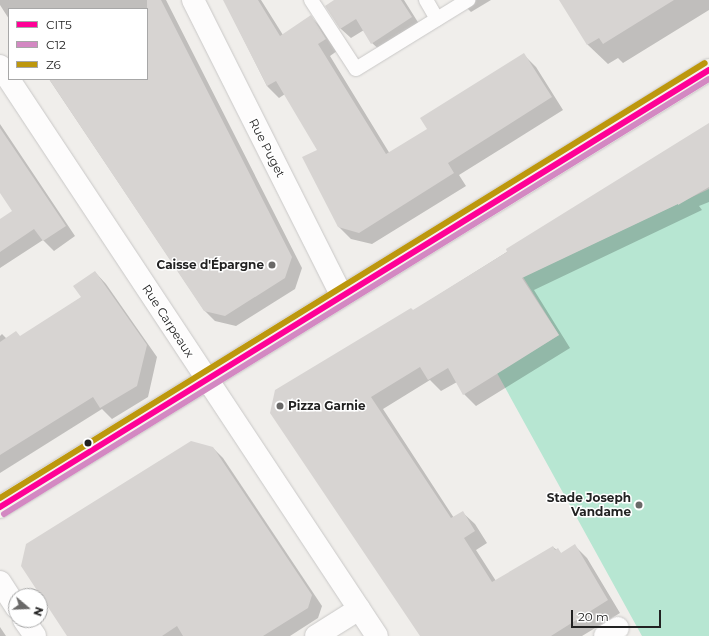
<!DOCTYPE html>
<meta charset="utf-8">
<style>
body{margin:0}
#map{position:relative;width:709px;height:636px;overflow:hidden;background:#f0eeeb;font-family:Montserrat,sans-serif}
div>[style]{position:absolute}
.pitch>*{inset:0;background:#b7e6d2}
.shadow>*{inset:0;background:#0003}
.building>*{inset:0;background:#d7d4d2}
.roads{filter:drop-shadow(0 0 1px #c9c8c7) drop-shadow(0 0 1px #c9c8c7)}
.lane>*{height:14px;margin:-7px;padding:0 7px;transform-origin:7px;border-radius:7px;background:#fdfcfc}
.street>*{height:22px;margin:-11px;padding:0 11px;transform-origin:11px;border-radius:11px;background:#fdfcfc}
.secondary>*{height:22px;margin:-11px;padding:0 11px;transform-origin:11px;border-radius:11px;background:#f4f4ed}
.bus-1>*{height:6px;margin:-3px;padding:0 3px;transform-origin:3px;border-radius:3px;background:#ff0096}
.bus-2>*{height:6px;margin:-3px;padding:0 3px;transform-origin:3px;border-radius:3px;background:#d388c2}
.bus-3>*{height:6px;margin:-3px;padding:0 3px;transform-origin:3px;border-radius:3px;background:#bd970d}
.dots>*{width:11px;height:11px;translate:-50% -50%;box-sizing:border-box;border:2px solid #fff;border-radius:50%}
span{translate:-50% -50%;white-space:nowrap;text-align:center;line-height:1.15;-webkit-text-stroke:3px #fff;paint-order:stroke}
.street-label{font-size:12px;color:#222}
.poi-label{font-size:12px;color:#222;font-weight:700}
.right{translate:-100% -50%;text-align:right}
.left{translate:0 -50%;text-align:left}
.legend{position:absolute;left:8px;top:8px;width:140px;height:72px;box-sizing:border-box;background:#fff;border:1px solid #a7a7a7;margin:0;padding:5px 7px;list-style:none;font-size:12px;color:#222}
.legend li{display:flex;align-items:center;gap:8px;height:20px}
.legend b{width:20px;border:1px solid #a7a7a7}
.north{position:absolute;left:8px;top:588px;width:40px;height:40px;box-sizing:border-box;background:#fff;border:1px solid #a7a7a7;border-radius:50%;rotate:109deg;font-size:11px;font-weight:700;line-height:16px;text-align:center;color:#222}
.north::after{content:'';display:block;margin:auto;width:14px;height:18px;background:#6a6968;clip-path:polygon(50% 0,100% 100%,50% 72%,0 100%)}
.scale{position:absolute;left:571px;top:610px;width:90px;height:18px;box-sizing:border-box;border:2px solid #222;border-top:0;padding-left:5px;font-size:12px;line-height:14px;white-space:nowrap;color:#222;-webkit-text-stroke:3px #fff;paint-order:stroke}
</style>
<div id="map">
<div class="pitch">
<i style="clip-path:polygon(709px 189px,709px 636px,642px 636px,497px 373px,559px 335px,523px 277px)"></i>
</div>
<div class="shadow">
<i style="clip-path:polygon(0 0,166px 0,302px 268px,295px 289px,236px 326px,215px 321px,204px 310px,49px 79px,147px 79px,147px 9px,9px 9px,9px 19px,0 5px)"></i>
<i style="clip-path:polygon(224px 0,261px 0,283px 35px,311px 17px,323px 29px,337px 51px,330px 56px,390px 154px,429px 130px,524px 55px,536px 67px,563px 110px,459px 175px,466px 186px,372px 244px,351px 239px,338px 226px,319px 150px,285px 94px,279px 98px,267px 86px)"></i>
<i style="clip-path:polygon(336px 0,404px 0,421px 27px,382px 52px,372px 43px,364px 30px,351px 38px,341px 29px,326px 6px)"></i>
<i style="clip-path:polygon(459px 0,491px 0,471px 12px)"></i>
<i style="clip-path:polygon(561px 0,709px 0,709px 10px,623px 63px,618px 58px,608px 64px,588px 45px)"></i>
<i style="clip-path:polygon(0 124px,75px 236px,54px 251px,43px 240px,0 268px,0 220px,14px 211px,0 191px)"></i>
<i style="clip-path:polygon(709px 125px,709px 202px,699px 206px,702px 210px,534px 290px,570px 348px,476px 406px,464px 394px,457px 382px,441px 391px,430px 380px,383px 409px,454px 518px,462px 512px,475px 524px,487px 543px,476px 550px,496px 581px,553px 547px,562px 554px,575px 546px,587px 558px,620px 613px,582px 636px,421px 636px,271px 412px,413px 311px)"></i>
<i style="clip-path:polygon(95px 272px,106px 284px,157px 357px,148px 397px,112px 419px,102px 409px,0 473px,0 336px,2px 334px,7px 339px,21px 337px,82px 297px)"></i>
<i style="clip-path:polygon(213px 448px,223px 458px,322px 606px,318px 618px,290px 636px,68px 636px)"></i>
<i style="clip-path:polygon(0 627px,6px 636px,0 636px)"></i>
</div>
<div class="building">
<i style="clip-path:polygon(147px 0,161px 0,292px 257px,285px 278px,225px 316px,204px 311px,49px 79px,147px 79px)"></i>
<i style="clip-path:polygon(223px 0,258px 0,280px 36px,311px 15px,326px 39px,318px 44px,386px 154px,427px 129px,420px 118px,524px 53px,552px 97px,448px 163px,454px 173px,359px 233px,338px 227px,302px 157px,317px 150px,276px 81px,267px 86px)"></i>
<i style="clip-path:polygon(334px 0,401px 0,412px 17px,371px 44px,356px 19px,340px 29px,325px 6px)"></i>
<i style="clip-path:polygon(559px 0,674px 0,603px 44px,599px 38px,587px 45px)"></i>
<i style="clip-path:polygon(709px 123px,709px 187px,678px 205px,678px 204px,522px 278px,559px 335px,463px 395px,448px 368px,428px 380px,420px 367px,371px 397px,451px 518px,463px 511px,475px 531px,464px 538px,492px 582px,553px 546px,555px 550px,558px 548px,561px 553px,575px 544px,608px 600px,551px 636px,420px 636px,270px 413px,275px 390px,411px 308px,413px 310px,439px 294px,507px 252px,506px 249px)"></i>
<i style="clip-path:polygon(0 128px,66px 226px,43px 241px,34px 229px,0 252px,0 219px,12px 211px,0 193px)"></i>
<i style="clip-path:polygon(95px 271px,147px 345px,137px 386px,100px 408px,93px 397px,0 455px,0 342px,16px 331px,20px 336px,81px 297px,73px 286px)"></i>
<i style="clip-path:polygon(191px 441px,213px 447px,312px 595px,308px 608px,263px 636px,183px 636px,177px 626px,162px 636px,67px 636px,21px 566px,26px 544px)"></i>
</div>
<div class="roads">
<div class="lane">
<i style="left:311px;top:0;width:82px;rotate:56.9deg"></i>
<i style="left:356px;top:69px;width:132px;rotate:-31.6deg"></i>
<i style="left:426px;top:0;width:22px;rotate:60deg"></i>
</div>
<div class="street">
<i style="left:193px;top:0;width:331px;rotate:63.3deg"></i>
<i style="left:0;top:66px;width:683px;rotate:56.52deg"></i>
<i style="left:0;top:582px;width:30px;rotate:57deg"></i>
<i style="left:24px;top:620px;width:19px;rotate:55deg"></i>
<i style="left:316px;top:636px;width:51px;rotate:-32.1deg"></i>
<i style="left:605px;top:636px;width:15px;rotate:-32deg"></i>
</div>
<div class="secondary">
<i style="left:0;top:507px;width:833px;rotate:-31.65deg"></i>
</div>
</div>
<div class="bus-1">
<i style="left:0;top:507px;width:833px;rotate:-31.65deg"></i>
</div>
<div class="bus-2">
<i style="left:4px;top:514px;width:828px;rotate:-31.68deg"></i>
</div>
<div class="bus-3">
<i style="left:0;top:498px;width:828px;rotate:-31.68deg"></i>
</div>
<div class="dots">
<i style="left:272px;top:265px;background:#6a6968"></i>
<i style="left:280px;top:406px;background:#6a6968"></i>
<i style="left:88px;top:443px;background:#222"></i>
<i style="left:639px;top:505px;background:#6a6968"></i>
</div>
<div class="street-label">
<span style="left:267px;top:148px;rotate:63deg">Rue Puget</span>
<span style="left:168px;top:321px;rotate:57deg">Rue Carpeaux</span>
</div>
<div class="poi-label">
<span class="right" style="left:264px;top:265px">Caisse d'Épargne</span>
<span class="left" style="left:288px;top:406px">Pizza Garnie</span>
<span class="right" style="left:631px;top:505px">Stade Joseph<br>Vandame</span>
</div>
<ul class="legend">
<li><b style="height:5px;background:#ff0096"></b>CIT5</li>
<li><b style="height:5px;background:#d388c2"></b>C12</li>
<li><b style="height:5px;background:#bd970d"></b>Z6</li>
</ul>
<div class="north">N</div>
<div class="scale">20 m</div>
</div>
